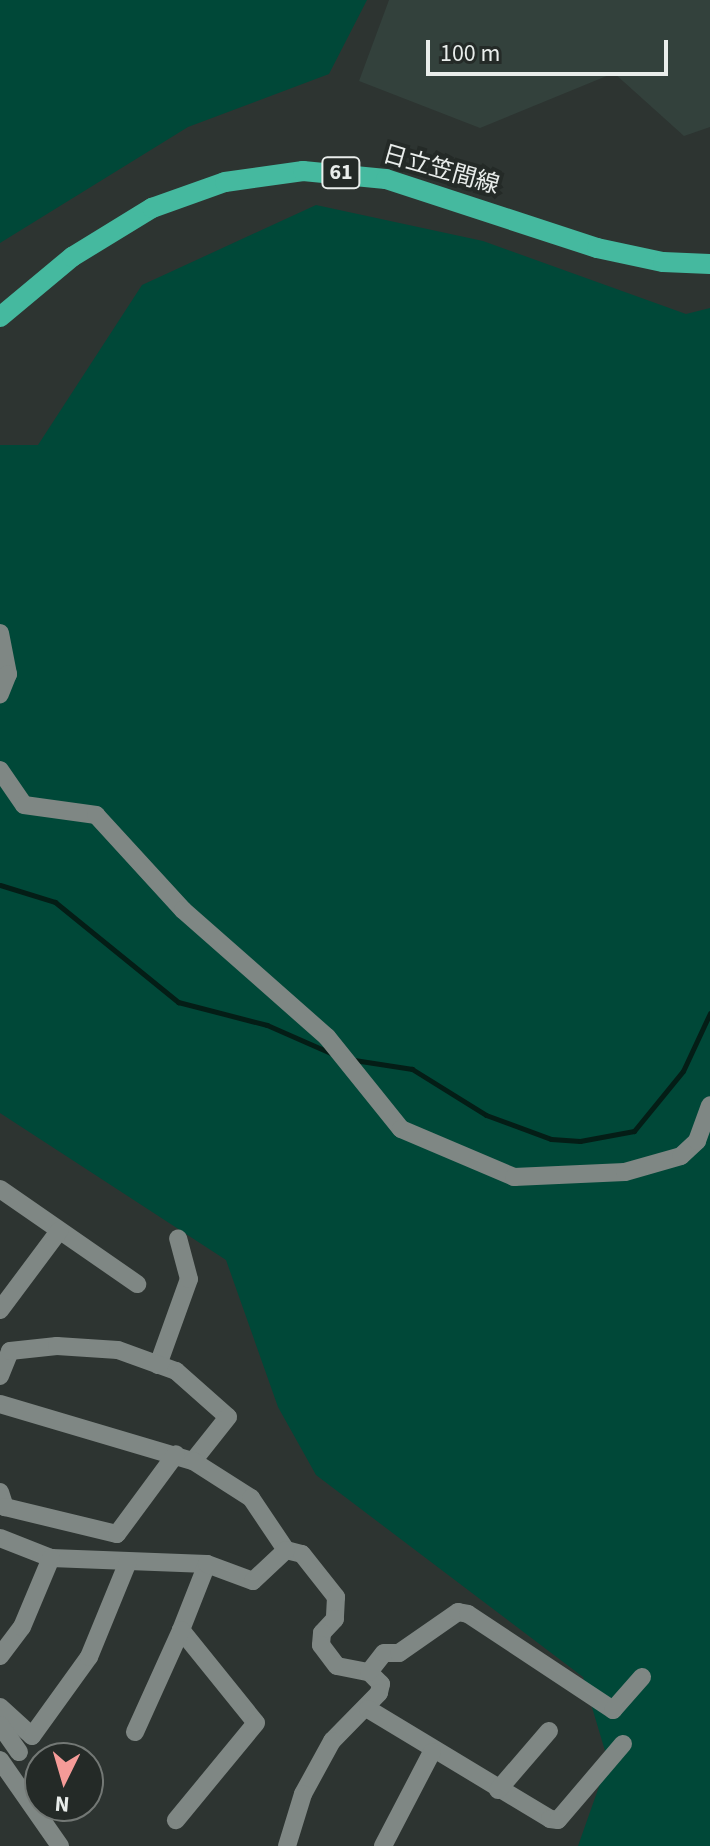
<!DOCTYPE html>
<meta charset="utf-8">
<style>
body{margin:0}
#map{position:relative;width:710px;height:1846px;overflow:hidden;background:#2d3431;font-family:"Source Sans 3","Noto Sans JP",sans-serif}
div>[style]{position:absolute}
.built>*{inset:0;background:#33413c}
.green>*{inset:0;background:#004838}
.stream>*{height:5px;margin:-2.5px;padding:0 2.5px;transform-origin:2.5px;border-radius:2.5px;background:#041d16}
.minor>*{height:18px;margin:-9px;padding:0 9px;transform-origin:9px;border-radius:9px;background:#7f8784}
.major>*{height:20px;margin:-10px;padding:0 10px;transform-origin:10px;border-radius:10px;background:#45b99f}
span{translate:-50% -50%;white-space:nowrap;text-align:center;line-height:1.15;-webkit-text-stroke:8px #242a27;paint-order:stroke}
.shield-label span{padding:2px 6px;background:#242a27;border:2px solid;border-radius:6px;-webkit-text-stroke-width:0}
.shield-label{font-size:22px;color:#e9edeb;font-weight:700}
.street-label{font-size:24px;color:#e9edeb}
.north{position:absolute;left:24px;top:1742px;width:80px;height:80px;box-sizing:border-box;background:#242a27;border:2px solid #737875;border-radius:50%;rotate:185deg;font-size:22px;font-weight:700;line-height:32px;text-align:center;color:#e9edeb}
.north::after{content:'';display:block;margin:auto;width:28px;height:36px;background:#f59b98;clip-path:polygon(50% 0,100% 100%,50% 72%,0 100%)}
.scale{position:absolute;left:426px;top:40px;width:242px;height:36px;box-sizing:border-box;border:4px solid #e9edeb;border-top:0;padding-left:10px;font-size:24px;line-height:28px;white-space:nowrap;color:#e9edeb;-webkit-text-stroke:6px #242a27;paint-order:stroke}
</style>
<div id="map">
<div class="built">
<i style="clip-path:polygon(389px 0,710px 0,710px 127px,684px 136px,614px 73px,480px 128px,359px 81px)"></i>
</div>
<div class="green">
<i style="clip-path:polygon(0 0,367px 0,329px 74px,188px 127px,0 243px)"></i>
<i style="clip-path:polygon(316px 205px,483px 241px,686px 314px,710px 308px,710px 1846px,578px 1846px,608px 1761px,583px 1677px,316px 1475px,278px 1407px,226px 1260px,0 1113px,0 445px,38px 445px,142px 285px)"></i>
</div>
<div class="stream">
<i style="left:0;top:885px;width:58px;rotate:17.2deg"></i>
<i style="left:55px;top:902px;width:159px;rotate:39.1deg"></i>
<i style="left:178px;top:1002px;width:92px;rotate:14.5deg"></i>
<i style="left:267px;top:1025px;width:72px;rotate:23.7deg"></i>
<i style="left:354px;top:1060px;width:59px;rotate:8.8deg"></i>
<i style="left:412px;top:1069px;width:87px;rotate:31.9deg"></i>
<i style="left:486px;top:1115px;width:69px;rotate:20.3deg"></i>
<i style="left:551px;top:1139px;width:29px;rotate:4deg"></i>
<i style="left:580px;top:1141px;width:55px;rotate:-10.5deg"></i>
<i style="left:634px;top:1131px;width:77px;rotate:-50.8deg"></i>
<i style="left:683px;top:1071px;width:64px;rotate:-65deg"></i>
</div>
<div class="minor">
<i style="left:0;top:633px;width:42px;rotate:79deg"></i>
<i style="left:8px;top:674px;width:22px;rotate:112deg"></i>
<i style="left:0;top:770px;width:42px;rotate:55.6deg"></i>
<i style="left:24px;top:805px;width:73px;rotate:7.9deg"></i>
<i style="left:96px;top:815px;width:129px;rotate:47.5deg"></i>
<i style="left:183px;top:910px;width:192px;rotate:41.4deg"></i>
<i style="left:327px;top:1037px;width:118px;rotate:51.2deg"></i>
<i style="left:401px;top:1129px;width:123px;rotate:23deg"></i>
<i style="left:514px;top:1177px;width:111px;rotate:-2.6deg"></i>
<i style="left:625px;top:1172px;width:58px;rotate:-15.9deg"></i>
<i style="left:681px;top:1156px;width:22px;rotate:-43deg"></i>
<i style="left:697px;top:1141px;width:38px;rotate:-70deg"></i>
<i style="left:0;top:1189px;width:167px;rotate:34.7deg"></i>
<i style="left:0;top:1310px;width:99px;rotate:-53.2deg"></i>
<i style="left:158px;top:1365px;width:91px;rotate:-70.2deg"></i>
<i style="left:189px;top:1279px;width:42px;rotate:-105deg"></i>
<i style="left:0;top:1376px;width:27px;rotate:-68deg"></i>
<i style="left:10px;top:1351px;width:47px;rotate:-6.1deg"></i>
<i style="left:57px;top:1346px;width:61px;rotate:3.8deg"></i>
<i style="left:118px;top:1350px;width:62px;rotate:19.9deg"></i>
<i style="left:176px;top:1371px;width:69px;rotate:41.5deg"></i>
<i style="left:228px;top:1417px;width:56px;rotate:128.5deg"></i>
<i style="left:0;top:1404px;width:201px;rotate:16.5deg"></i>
<i style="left:193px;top:1461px;width:69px;rotate:32.5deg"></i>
<i style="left:251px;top:1498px;width:63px;rotate:56.1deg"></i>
<i style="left:286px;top:1550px;width:16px;rotate:14deg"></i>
<i style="left:302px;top:1554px;width:55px;rotate:51.7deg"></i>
<i style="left:336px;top:1597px;width:22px;rotate:93deg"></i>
<i style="left:335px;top:1619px;width:19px;rotate:133deg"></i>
<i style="left:322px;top:1633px;width:12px;rotate:95deg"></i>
<i style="left:321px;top:1645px;width:26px;rotate:53deg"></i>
<i style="left:337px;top:1666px;width:33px;rotate:11deg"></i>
<i style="left:369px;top:1672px;width:17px;rotate:45deg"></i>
<i style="left:381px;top:1684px;width:9px;rotate:103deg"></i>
<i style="left:379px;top:1693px;width:67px;rotate:134.4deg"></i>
<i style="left:332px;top:1741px;width:60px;rotate:118.7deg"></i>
<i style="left:303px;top:1794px;width:54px;rotate:107.1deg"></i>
<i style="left:0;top:1492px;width:16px;rotate:72deg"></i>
<i style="left:5px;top:1507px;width:115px;rotate:13.6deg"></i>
<i style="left:117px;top:1534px;width:99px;rotate:-53.6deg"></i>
<i style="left:0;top:1538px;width:55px;rotate:21.4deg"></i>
<i style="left:51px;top:1558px;width:156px;rotate:2.2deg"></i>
<i style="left:207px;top:1564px;width:71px;rotate:111.5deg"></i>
<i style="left:181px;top:1630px;width:119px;rotate:51.1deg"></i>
<i style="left:256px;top:1723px;width:126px;rotate:129.5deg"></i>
<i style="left:207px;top:1564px;width:49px;rotate:20.3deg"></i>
<i style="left:253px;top:1581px;width:45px;rotate:-43.2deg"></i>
<i style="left:0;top:1656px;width:36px;rotate:-53deg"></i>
<i style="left:22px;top:1627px;width:75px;rotate:-67.2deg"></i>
<i style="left:369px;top:1672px;width:24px;rotate:-52deg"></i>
<i style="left:384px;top:1653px;width:15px"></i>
<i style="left:399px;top:1653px;width:72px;rotate:-34.8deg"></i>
<i style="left:458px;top:1612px;width:10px;rotate:11deg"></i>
<i style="left:468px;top:1614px;width:174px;rotate:33.5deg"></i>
<i style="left:613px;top:1710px;width:44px;rotate:-48.7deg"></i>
<i style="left:0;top:1707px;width:43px;rotate:42.2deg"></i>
<i style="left:32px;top:1736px;width:97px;rotate:-54.2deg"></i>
<i style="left:89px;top:1657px;width:103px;rotate:-67.7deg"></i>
<i style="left:368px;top:1709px;width:213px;rotate:31.1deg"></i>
<i style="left:550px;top:1819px;width:8px;rotate:7deg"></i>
<i style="left:558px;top:1820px;width:100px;rotate:-49.5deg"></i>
<i style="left:0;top:1725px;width:33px;rotate:55deg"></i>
<i style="left:135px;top:1732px;width:112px;rotate:-65.7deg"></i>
<i style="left:0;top:1760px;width:105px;rotate:55.1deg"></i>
<i style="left:498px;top:1790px;width:78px;rotate:-49.2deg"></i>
<i style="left:383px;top:1846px;width:106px;rotate:-62.5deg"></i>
</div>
<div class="major">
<i style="left:0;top:317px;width:94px;rotate:-39.8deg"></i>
<i style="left:72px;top:257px;width:94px;rotate:-31.5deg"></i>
<i style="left:152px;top:208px;width:77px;rotate:-19.6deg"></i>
<i style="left:225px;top:182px;width:79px;rotate:-8deg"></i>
<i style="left:303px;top:171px;width:83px;rotate:5.5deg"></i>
<i style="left:386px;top:179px;width:222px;rotate:18.1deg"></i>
<i style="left:597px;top:248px;width:67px;rotate:12deg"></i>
<i style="left:663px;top:262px;width:47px;rotate:2.4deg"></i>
</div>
<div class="shield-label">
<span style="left:341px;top:173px">61</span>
</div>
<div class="street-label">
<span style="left:441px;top:170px;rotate:16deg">日立笠間線</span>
</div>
<div class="north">N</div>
<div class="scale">100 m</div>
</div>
